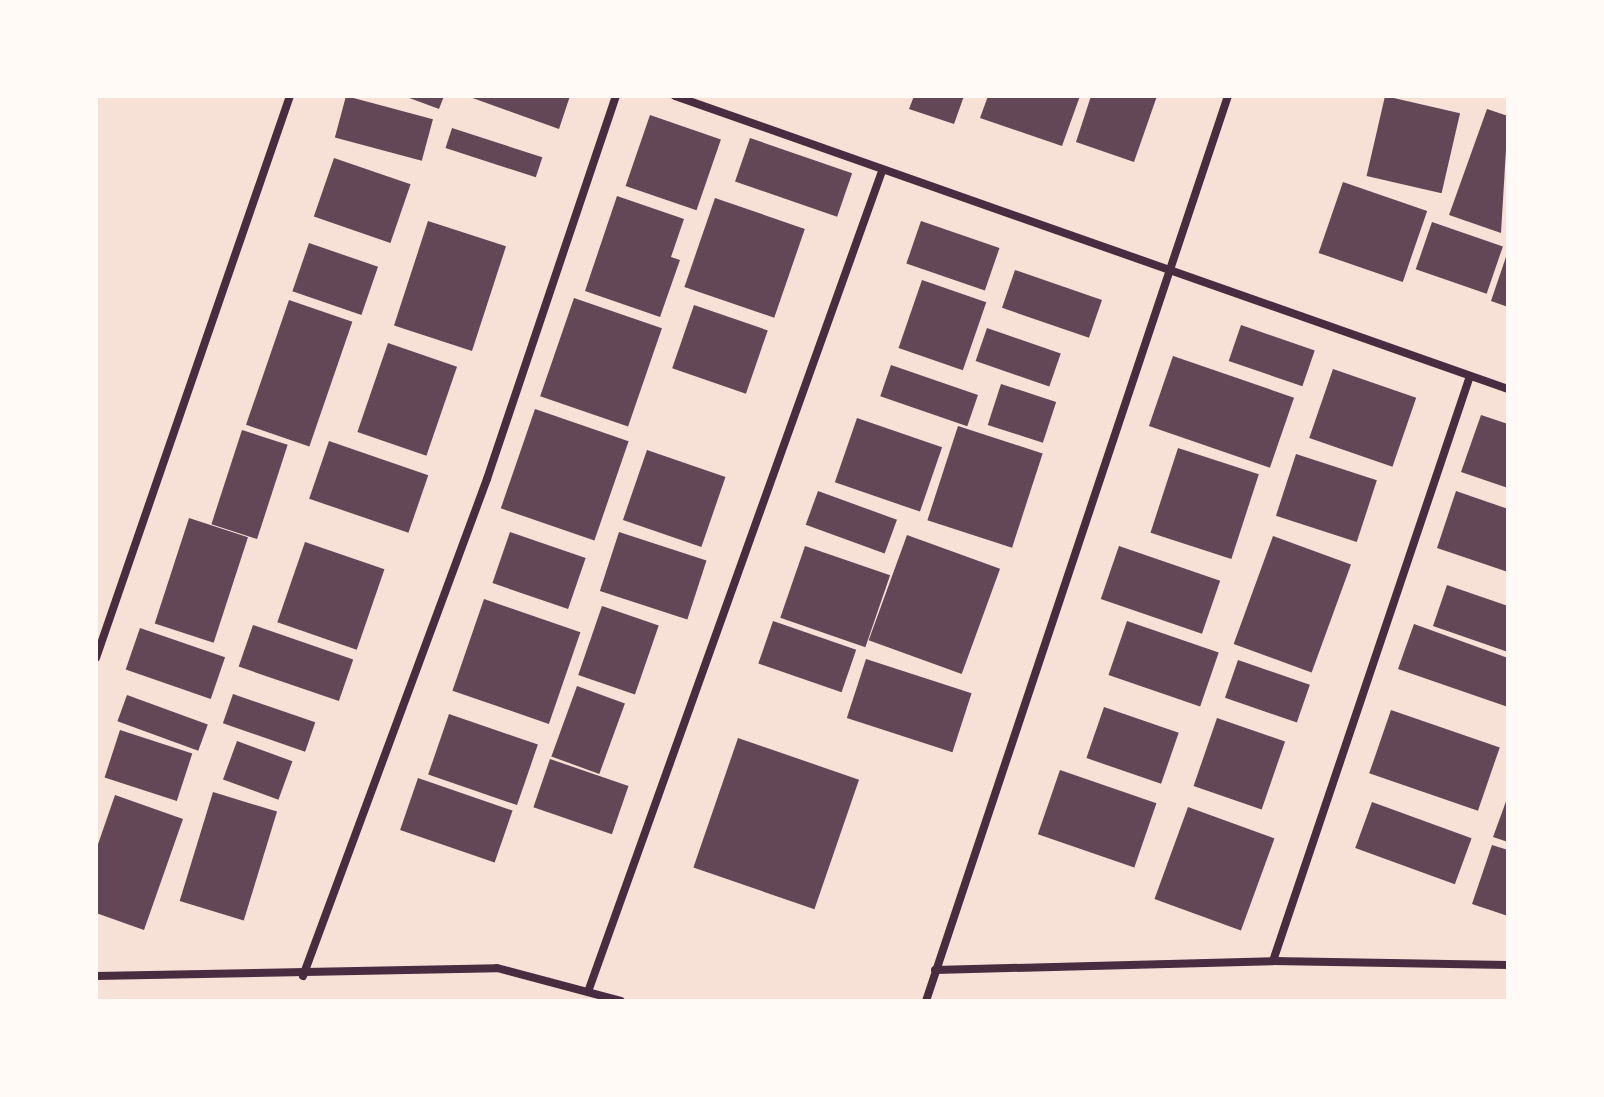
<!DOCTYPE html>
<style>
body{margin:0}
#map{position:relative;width:1604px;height:1097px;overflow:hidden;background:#f7e1d7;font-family:Cabin,sans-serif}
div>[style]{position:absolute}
.building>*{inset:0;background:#644757;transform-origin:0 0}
.minor>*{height:8px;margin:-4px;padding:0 4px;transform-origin:4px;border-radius:4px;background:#4a2c40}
span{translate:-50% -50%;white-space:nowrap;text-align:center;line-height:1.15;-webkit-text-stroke:7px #fffaf5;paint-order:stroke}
.frame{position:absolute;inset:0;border:98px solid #fffaf5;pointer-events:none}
</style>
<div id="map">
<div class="building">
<i style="left:346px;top:96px;width:90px;height:43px;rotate:15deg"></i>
<i style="clip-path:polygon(404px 96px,444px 96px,439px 109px)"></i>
<i style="clip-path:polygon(467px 96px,570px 96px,559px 129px)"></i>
<i style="clip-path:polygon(914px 96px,964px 96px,954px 124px,909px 109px)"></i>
<i style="clip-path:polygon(988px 96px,1080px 96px,1062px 146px,980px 118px)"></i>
<i style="clip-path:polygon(1091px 96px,1157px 96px,1134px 162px,1076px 142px)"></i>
<i style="left:1385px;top:96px;width:77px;height:82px;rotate:13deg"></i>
<i style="clip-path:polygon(1487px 109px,1508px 116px,1501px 233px,1449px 215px)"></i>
<i style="left:650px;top:115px;width:75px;height:75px;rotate:19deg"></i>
<i style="left:452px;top:128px;width:95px;height:21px;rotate:18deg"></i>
<i style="left:750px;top:138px;width:108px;height:46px;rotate:19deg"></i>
<i style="left:334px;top:158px;width:81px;height:62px;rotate:19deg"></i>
<i style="left:1343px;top:182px;width:89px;height:75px;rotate:19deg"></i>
<i style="clip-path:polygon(617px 196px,684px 219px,671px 257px,680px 260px,660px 317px,585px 291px)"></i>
<i style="left:715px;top:198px;width:95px;height:94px;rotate:19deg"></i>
<i style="left:428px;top:221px;width:82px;height:110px;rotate:18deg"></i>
<i style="left:921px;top:221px;width:83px;height:45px;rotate:19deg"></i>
<i style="left:1432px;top:222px;width:75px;height:50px;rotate:19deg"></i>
<i style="left:309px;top:243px;width:73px;height:51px;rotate:19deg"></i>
<i style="clip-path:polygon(1508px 251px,1508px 307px,1491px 301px)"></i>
<i style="left:1015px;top:270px;width:92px;height:40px;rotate:19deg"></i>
<i style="left:922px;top:280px;width:68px;height:72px;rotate:19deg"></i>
<i style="left:574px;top:298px;width:93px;height:104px;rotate:19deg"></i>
<i style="left:289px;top:300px;width:67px;height:132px;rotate:19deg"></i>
<i style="left:694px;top:305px;width:78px;height:67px;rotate:19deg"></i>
<i style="left:1241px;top:325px;width:78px;height:38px;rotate:19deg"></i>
<i style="left:987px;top:328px;width:78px;height:35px;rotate:19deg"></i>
<i style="left:388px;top:343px;width:73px;height:94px;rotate:19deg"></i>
<i style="left:1173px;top:356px;width:128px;height:74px;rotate:19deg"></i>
<i style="left:891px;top:365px;width:92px;height:33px;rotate:19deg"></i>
<i style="left:1333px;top:369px;width:88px;height:73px;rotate:19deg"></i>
<i style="left:1001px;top:384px;width:58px;height:43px;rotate:18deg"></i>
<i style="left:535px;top:409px;width:99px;height:105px;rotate:19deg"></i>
<i style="clip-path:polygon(1481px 415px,1508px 424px,1508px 488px,1461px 472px)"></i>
<i style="left:857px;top:418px;width:90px;height:68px;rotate:19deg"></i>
<i style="left:958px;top:426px;width:89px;height:99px;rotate:18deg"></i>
<i style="left:242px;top:430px;width:48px;height:99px;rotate:18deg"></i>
<i style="left:329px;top:441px;width:105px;height:61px;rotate:19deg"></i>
<i style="left:1178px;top:448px;width:85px;height:89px;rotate:18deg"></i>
<i style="left:647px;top:450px;width:83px;height:74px;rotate:19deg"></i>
<i style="left:1296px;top:454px;width:85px;height:65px;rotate:18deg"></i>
<i style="left:818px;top:491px;width:84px;height:36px;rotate:20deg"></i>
<i style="clip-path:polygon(1456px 491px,1508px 509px,1508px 572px,1437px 548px)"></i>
<i style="left:189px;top:518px;width:62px;height:111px;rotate:18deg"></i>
<i style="left:510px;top:532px;width:80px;height:54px;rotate:19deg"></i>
<i style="left:619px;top:532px;width:92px;height:62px;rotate:18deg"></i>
<i style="left:907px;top:535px;width:99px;height:112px;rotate:20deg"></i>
<i style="left:1273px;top:536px;width:83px;height:115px;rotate:20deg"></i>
<i style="left:305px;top:542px;width:84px;height:85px;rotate:19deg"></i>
<i style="left:805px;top:546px;width:90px;height:76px;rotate:19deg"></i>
<i style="left:1119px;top:546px;width:107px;height:56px;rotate:19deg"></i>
<i style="clip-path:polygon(1447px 585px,1508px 606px,1508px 652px,1433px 626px)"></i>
<i style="left:484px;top:599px;width:102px;height:97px;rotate:19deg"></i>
<i style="left:602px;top:606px;width:60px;height:73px;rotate:19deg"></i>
<i style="left:773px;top:621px;width:88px;height:45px;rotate:19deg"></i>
<i style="left:1127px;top:621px;width:97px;height:57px;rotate:19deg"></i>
<i style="clip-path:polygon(1414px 624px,1508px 658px,1508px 707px,1398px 669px)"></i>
<i style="left:253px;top:625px;width:106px;height:44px;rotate:19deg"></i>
<i style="left:140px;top:628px;width:90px;height:44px;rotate:19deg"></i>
<i style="left:866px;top:659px;width:111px;height:62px;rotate:18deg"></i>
<i style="left:1238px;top:660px;width:76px;height:40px;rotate:19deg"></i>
<i style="left:577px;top:686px;width:51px;height:75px;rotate:20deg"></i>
<i style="left:233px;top:694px;width:87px;height:31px;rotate:19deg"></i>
<i style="left:127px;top:695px;width:86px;height:28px;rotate:20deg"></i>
<i style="left:1104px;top:707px;width:79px;height:54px;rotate:19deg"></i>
<i style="left:1391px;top:710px;width:115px;height:67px;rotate:19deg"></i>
<i style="left:449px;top:714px;width:94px;height:64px;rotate:19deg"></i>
<i style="left:1217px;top:718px;width:72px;height:72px;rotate:19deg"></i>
<i style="left:120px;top:730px;width:76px;height:50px;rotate:18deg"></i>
<i style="left:738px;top:738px;width:128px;height:137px;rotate:19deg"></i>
<i style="left:237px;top:741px;width:59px;height:41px;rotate:20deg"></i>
<i style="left:550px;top:759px;width:83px;height:51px;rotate:19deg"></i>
<i style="left:1060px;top:770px;width:102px;height:68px;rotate:19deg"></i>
<i style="left:418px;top:778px;width:100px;height:55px;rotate:19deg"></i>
<i style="left:213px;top:792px;width:67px;height:114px;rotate:17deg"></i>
<i style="clip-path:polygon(115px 795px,183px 819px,144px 930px,96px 913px,96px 850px)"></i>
<i style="clip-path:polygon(1508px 796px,1508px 842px,1493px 837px)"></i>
<i style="left:1372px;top:802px;width:106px;height:49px;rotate:20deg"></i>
<i style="left:1188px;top:807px;width:92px;height:98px;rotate:20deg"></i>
<i style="clip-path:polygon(1492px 845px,1508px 850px,1508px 916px,1472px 904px)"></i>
</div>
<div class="minor">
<i style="left:675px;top:96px;width:883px;rotate:19.38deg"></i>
<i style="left:96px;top:658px;width:595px;rotate:-70.96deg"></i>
<i style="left:1273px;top:961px;width:617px;rotate:-71.39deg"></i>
<i style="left:935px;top:970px;width:338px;rotate:-1.5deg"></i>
<i style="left:1273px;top:961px;width:235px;rotate:1deg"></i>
<i style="left:96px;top:976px;width:401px;rotate:-1.1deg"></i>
<i style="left:497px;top:968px;width:128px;rotate:14.9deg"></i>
<i style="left:303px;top:976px;width:530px;rotate:-69.68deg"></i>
<i style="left:487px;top:479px;width:404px;rotate:-71.4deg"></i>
<i style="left:589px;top:989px;width:866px;rotate:-70.29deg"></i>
<i style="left:926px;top:1001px;width:954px;rotate:-71.55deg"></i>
</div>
<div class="frame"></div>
</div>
